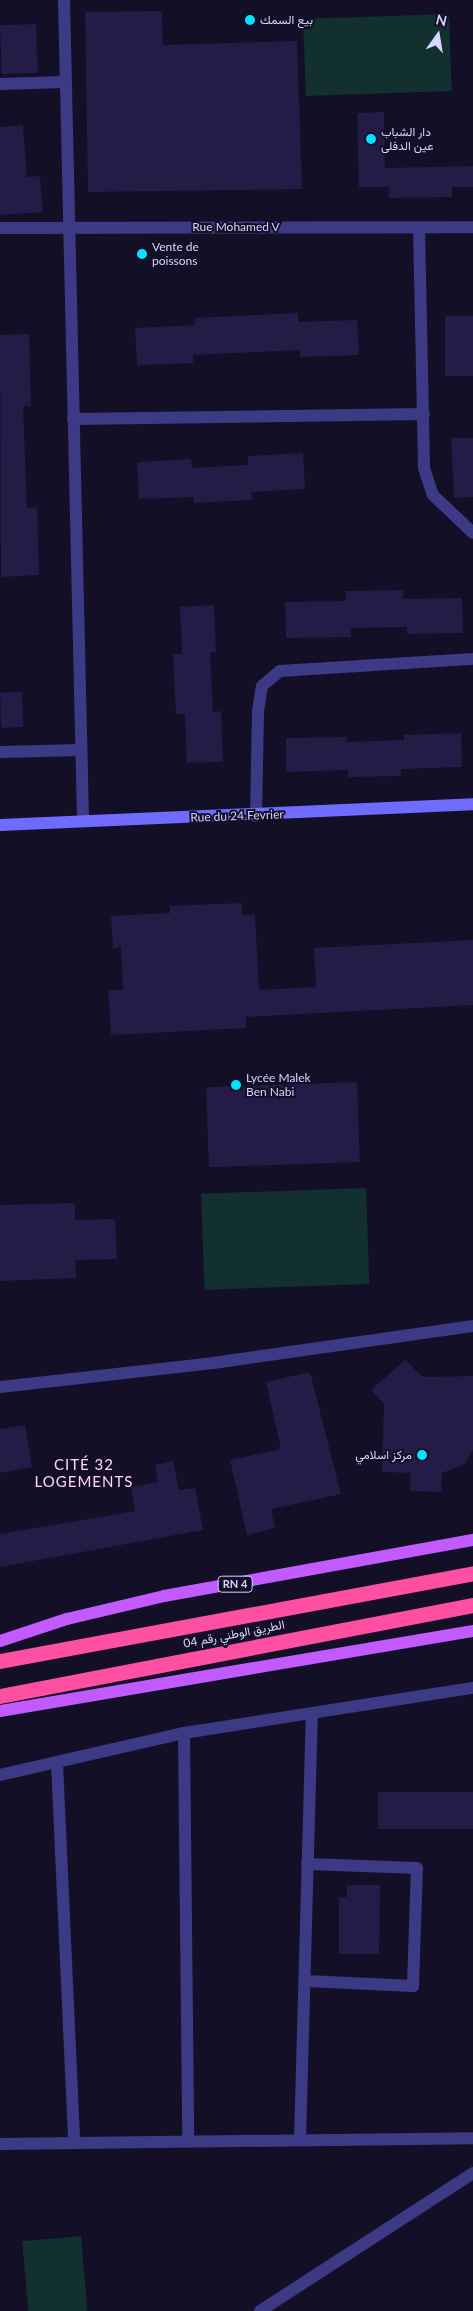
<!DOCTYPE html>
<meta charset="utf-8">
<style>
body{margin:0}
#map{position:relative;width:473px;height:2311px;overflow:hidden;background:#130f26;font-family:Lato,Vazirmatn,sans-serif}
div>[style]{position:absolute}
.green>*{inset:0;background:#12302f;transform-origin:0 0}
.building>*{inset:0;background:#241b47;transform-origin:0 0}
.street>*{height:12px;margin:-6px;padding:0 6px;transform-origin:6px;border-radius:6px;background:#3d3a85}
.secondary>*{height:12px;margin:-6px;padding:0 6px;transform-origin:6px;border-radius:6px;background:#6f6bff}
.primary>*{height:12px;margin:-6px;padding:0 6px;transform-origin:6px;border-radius:6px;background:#c25bff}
.highway>*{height:15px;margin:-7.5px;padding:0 7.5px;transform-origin:7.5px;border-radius:7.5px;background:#ff4fa3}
.dots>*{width:14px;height:14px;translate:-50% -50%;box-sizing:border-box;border:2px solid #130f26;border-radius:50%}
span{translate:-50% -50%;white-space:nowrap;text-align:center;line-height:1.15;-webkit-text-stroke:4px #130f26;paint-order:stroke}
.shield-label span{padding:1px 4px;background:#130f26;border:1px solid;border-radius:4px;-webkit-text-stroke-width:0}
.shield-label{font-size:11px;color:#d9d4ff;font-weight:700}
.poi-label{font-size:12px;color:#d9d4ff}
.left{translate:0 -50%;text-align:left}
.right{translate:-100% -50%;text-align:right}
.street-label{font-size:12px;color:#d9d4ff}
.quarter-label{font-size:15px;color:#ffd6f0;letter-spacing:1px}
.north{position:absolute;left:413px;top:10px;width:50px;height:50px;-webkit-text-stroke:4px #130f26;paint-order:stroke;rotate:13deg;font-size:14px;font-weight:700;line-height:20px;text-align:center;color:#d9d4ff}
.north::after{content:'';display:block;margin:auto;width:18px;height:22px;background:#d9d4ff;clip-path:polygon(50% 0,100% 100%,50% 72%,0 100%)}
</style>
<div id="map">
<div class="green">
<i style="left:449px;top:14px;width:77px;height:146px;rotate:88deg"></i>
<i style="left:366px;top:1188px;width:96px;height:165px;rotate:88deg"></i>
<i style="left:81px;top:2236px;width:75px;height:59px;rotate:85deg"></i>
</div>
<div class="building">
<i style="clip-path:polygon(162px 11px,163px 45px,297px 41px,302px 189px,88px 192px,85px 12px)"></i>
<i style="left:36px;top:24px;width:49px;height:36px;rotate:88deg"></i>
<i style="clip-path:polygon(384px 112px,385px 168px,473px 166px,473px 187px,452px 187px,452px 197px,389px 198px,389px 187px,359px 187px,357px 113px)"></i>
<i style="clip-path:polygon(23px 125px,27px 177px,40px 176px,43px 212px,0 215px,0 127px)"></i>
<i style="clip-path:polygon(298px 313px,298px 322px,357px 320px,359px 355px,300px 357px,300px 350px,193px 355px,193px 363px,137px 365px,135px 328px,195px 325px,195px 318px)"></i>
<i style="left:473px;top:316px;width:60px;height:28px;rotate:90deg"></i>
<i style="clip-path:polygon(29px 334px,31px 406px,23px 406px,27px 508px,37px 507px,39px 575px,1px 577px,0 335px)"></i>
<i style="clip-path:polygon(451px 438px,473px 438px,473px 497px,454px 498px)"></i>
<i style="clip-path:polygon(303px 453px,305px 489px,251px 492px,252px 500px,194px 503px,194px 497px,139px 499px,137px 462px,191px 459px,192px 468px,248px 465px,248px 456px)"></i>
<i style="clip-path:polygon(403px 590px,403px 599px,462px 598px,463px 633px,407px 634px,407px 627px,351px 628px,351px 637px,286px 638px,285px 602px,346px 601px,346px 591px)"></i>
<i style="clip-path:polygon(214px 605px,216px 652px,210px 653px,213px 712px,221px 711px,223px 762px,187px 763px,185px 714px,176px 714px,173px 654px,182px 654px,180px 607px)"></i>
<i style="left:22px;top:692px;width:35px;height:22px;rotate:88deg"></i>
<i style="clip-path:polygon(461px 733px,462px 767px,401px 769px,401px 776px,348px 777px,348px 770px,286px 772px,286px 738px,347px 737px,347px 742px,404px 740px,404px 735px)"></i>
<i style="clip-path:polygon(242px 903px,242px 915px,255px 914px,259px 990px,316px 987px,314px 948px,473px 940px,473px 1005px,246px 1017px,246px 1028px,111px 1035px,108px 990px,123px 990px,121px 946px,113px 949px,111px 916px,170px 913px,170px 906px)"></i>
<i style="left:357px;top:1082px;width:80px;height:151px;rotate:88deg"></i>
<i style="clip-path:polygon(75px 1203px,75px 1220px,115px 1219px,117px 1259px,75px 1260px,76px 1278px,0 1281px,0 1205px)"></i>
<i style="clip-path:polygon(405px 1360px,423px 1377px,473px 1376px,473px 1450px,465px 1464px,442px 1473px,441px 1492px,410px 1491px,411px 1473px,382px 1472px,384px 1404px,371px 1390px)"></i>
<i style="clip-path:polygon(310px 1372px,341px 1494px,271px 1509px,275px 1528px,247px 1535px,230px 1460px,281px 1449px,266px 1382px)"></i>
<i style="clip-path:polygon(25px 1425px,32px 1467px,0 1473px,0 1429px)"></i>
<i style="clip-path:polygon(173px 1461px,179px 1490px,195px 1488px,203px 1530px,0 1567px,0 1534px,135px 1511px,131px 1487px,158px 1482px,155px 1465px)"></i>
<i style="left:473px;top:1792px;width:37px;height:95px;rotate:90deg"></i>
<i style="clip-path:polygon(347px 1885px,380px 1885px,379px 1954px,339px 1954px,339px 1897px,347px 1897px)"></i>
</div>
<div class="street">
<i style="left:64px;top:0;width:821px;rotate:88.67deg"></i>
<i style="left:0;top:84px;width:66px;rotate:-1.7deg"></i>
<i style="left:0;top:228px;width:473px;rotate:-0.1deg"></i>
<i style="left:419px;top:228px;width:240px;rotate:88.8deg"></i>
<i style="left:424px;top:468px;width:28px;rotate:72deg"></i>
<i style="left:433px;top:495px;width:55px;rotate:43.5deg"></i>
<i style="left:73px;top:419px;width:351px;rotate:-0.8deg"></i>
<i style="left:0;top:752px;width:81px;rotate:-1.4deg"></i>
<i style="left:256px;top:816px;width:105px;rotate:-88.9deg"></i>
<i style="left:258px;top:711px;width:25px;rotate:-81deg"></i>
<i style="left:262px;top:686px;width:23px;rotate:-40deg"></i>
<i style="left:280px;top:671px;width:193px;rotate:-3.6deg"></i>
<i style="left:0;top:1387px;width:214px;rotate:-6.4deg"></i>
<i style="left:213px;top:1363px;width:263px;rotate:-8.1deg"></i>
<i style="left:184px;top:1733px;width:408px;rotate:89.4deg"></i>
<i style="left:57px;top:1763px;width:380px;rotate:87.4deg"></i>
<i style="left:0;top:1775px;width:189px;rotate:-12.9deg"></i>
<i style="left:184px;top:1733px;width:292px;rotate:-8.9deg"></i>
<i style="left:306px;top:1981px;width:107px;rotate:2.7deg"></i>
<i style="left:413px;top:1986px;width:118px;rotate:-88.1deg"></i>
<i style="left:417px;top:1868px;width:110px;rotate:-177.9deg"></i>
<i style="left:300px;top:2139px;width:424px;rotate:-88.4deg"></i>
<i style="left:0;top:2144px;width:473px;rotate:-0.7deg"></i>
<i style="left:260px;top:2311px;width:254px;rotate:-32.9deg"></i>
</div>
<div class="secondary">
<i style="left:0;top:825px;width:473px;rotate:-2.5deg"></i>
</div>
<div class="primary">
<i style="left:0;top:1641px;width:71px;rotate:-18.2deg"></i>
<i style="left:67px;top:1619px;width:100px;rotate:-13.3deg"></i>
<i style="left:164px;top:1596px;width:314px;rotate:-10.3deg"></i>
<i style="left:0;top:1711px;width:480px;rotate:-9.6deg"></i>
</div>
<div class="highway">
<i style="left:0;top:1661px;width:481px;rotate:-10.5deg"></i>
<i style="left:0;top:1696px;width:482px;rotate:-10.9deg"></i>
</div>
<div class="dots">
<i style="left:250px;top:20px;background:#00e5ff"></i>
<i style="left:371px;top:139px;background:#00e5ff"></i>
<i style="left:142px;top:254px;background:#00e5ff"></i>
<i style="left:236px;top:1085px;background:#00e5ff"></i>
<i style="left:422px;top:1455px;background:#00e5ff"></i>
</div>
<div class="shield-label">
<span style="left:235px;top:1584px">RN 4</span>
</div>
<div class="poi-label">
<span class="left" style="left:260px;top:20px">بيع السمك</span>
<span class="left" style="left:381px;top:139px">دار الشباب<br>عين الدفلى</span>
<span class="left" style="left:152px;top:254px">Vente de<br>poissons</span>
<span class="left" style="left:246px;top:1085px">Lycée Malek<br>Ben Nabi</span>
<span class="right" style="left:412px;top:1455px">مركز اسلامي</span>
</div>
<div class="street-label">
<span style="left:236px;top:227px">Rue Mohamed V</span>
<span style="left:237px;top:816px;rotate:-2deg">Rue du 24 Fevrier</span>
<span style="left:234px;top:1634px;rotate:-11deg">الطريق الوطني رقم 04</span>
</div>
<div class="quarter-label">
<span style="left:84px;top:1473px">CITÉ 32<br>LOGEMENTS</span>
</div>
<div class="north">N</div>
</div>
